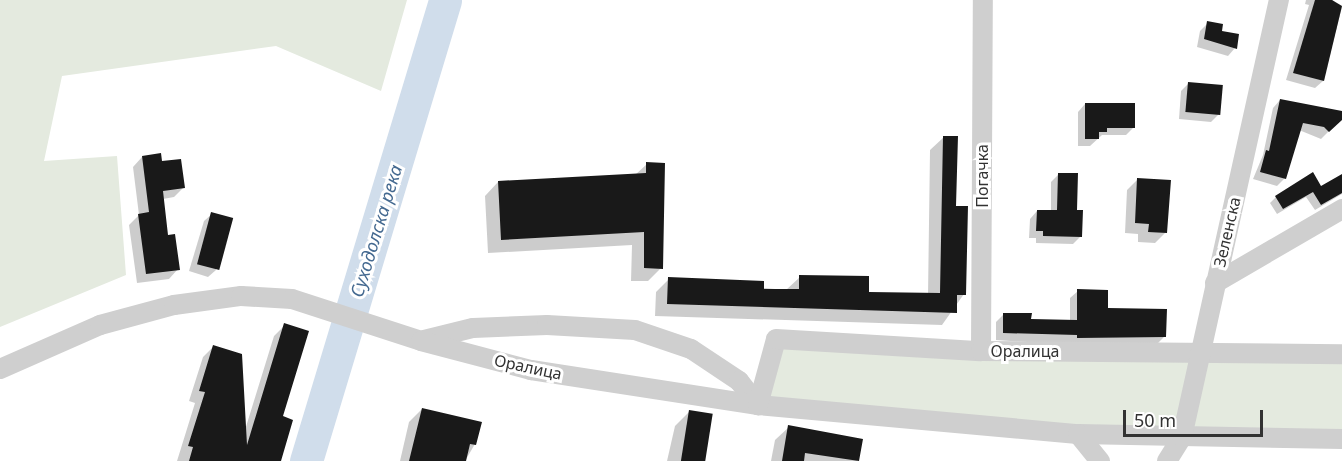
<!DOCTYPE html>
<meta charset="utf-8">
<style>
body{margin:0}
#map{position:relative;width:1342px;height:461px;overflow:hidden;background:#fff;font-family:"Noto Sans",sans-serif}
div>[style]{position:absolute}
.green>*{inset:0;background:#e4eadf}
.shadow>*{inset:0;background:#0003}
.river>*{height:33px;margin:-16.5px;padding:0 16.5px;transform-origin:16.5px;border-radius:16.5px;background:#d0ddeb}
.building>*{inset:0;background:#191919;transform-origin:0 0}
.street>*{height:20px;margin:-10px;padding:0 10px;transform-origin:10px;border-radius:10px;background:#cfcfcf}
span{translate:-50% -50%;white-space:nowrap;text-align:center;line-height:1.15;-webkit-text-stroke:6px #fff;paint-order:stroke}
.street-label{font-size:16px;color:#323232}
.water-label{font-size:18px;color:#446990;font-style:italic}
.scale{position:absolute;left:1123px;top:410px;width:140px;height:27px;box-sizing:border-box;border:3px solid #323232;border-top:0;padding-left:8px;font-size:18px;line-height:21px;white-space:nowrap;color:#323232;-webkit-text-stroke:4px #fff;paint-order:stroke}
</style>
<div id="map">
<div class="green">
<i style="clip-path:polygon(0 0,407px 0,381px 91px,276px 46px,62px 76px,44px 161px,117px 156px,126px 275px,0 327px)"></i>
<i style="clip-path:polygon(776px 339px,1342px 354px,1342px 439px,1182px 437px,758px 405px)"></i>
</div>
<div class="shadow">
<i style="clip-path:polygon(1306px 0,1333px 0,1332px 5px,1342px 7px,1323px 81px,1315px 88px,1286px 80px,1309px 5px,1305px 4px)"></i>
<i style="clip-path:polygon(1208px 23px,1235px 48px,1228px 56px,1197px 47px,1200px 31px)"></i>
<i style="clip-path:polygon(1189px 83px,1219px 114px,1211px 122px,1179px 119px,1181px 91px)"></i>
<i style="clip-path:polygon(1280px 100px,1342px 113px,1342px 118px,1321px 139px,1299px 130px,1285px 178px,1277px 186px,1253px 179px,1263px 155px,1273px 108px)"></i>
<i style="clip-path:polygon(1085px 104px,1133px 128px,1126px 135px,1102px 135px,1090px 146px,1078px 146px,1078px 112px)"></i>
<i style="clip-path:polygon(944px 137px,964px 294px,942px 325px,655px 316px,656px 292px,669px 279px,786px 290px,800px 277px,867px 293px,928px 295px,930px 150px)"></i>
<i style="clip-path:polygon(142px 157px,161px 163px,183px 188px,174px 197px,163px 199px,167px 236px,178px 269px,169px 279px,137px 283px,129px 225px,139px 215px,133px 167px)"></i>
<i style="clip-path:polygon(647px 164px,661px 268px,648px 281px,631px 281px,632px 245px,488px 253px,485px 196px,498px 182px,635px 175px)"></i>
<i style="clip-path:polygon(1059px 174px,1076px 212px,1081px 236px,1073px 244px,1036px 243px,1036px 238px,1029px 238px,1030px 219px,1037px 211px,1051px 212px,1051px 182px)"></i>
<i style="clip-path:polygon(1342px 176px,1342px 194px,1315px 210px,1306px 197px,1277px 214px,1270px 203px,1276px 197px,1321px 188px)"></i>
<i style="clip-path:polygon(1138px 179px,1166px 232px,1155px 243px,1138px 242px,1138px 234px,1125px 233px,1127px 190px)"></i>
<i style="clip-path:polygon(212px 214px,216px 270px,208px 277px,189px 271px,204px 221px)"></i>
<i style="clip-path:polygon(1078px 291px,1106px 309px,1165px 336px,1157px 344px,1070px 345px,996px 340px,996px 322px,1004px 314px,1030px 320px,1070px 321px,1070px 298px)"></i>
<i style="clip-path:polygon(285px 325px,279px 461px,177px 461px,195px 403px,189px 401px,203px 357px,213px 347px,245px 430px,274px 336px)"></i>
<i style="clip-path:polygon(422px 409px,475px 444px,465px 461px,400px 461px,409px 422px)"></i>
<i style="clip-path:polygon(689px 412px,700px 461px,667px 461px,675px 426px)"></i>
<i style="clip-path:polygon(789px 427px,862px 440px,857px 461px,771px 461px,775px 440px)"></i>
</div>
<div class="river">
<i style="left:306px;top:461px;width:481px;rotate:-73.2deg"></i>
</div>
<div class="building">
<i style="clip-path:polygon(1315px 0,1332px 0,1342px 6px,1324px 81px,1293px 73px)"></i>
<i style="clip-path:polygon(1207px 21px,1223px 24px,1222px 31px,1239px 34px,1237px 49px,1204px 39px)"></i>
<i style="left:1188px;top:82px;width:35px;height:30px;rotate:5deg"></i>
<i style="clip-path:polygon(1280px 99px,1342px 111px,1342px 120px,1329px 132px,1324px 127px,1303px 123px,1286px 179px,1260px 172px,1266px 150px,1269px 151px)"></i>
<i style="clip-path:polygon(1085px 103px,1135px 103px,1135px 128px,1107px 128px,1107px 132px,1099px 132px,1099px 139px,1085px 139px)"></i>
<i style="clip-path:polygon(943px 136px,958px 136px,956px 206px,968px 206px,966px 295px,957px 295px,957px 313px,667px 304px,668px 277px,764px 281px,764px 289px,799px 289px,799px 275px,869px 276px,869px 292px,940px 293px)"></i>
<i style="clip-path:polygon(161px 153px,162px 161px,181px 159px,185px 188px,163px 191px,168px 235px,175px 234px,180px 270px,146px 274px,138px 214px,149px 212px,142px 156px)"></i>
<i style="clip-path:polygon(646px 162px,665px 163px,663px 269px,644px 268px,644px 232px,501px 240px,498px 181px,646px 173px)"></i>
<i style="clip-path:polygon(1313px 172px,1321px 186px,1342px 174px,1342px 193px,1321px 205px,1313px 192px,1283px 209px,1275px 196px)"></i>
<i style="clip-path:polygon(1058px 173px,1078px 173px,1077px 210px,1083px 210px,1082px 237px,1043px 236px,1043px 231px,1036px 231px,1037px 210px,1057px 210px)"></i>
<i style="clip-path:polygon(1137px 178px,1171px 180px,1167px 233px,1148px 232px,1149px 224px,1135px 223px)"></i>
<i style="left:211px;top:212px;width:23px;height:54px;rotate:15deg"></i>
<i style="clip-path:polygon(1077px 289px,1108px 290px,1108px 308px,1167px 309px,1166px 337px,1077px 338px,1077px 335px,1003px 333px,1003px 313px,1032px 313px,1031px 319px,1077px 320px)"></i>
<i style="clip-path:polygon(284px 323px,309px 331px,283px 416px,293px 420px,281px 461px,189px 461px,193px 447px,188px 446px,205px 392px,199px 391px,213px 345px,242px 354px,247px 445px)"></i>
<i style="clip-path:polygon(422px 408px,482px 422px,476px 445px,470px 444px,466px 461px,409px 461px)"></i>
<i style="left:689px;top:410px;width:24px;height:52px;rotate:9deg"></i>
<i style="clip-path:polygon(788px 425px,863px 439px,859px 461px,805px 453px,804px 461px,782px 461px)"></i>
</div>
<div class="street">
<i style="left:1215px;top:283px;width:147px;rotate:-30.2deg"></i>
<i style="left:424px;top:340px;width:50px;rotate:-13.8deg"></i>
<i style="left:473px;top:328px;width:74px;rotate:-2.3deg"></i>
<i style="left:547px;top:325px;width:88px;rotate:3.3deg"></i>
<i style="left:635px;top:330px;width:59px;rotate:18.7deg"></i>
<i style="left:691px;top:349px;width:58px;rotate:33.7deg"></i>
<i style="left:739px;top:381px;width:31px;rotate:52deg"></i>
<i style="left:981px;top:351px;width:351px;rotate:-89.7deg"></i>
<i style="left:0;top:369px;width:109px;rotate:-23.7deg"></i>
<i style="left:100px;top:325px;width:77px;rotate:-15.1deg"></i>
<i style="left:174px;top:305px;width:68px;rotate:-7.7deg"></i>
<i style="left:241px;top:296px;width:51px;rotate:3.4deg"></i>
<i style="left:292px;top:299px;width:136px;rotate:18deg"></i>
<i style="left:421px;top:341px;width:114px;rotate:14.8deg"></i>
<i style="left:531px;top:370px;width:230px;rotate:8.8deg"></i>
<i style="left:758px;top:405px;width:321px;rotate:5.2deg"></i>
<i style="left:1078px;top:434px;width:264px;rotate:1.1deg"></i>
<i style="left:758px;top:405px;width:68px;rotate:-74.7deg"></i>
<i style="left:776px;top:339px;width:205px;rotate:3.4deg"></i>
<i style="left:981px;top:351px;width:361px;rotate:0.5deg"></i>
<i style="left:1078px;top:434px;width:35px;rotate:51deg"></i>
<i style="left:1167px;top:461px;width:28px;rotate:-58deg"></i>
<i style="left:1182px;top:437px;width:448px;rotate:-77.5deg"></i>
</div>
<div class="street-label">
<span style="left:982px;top:176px;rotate:-90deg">Погачка</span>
<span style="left:1227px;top:232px;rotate:-77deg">Зеленска</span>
<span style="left:1025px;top:351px">Оралица</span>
<span style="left:528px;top:367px;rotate:12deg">Оралица</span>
</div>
<div class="water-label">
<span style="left:376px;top:231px;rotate:-73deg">Суходолска река</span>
</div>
<div class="scale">50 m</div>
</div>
